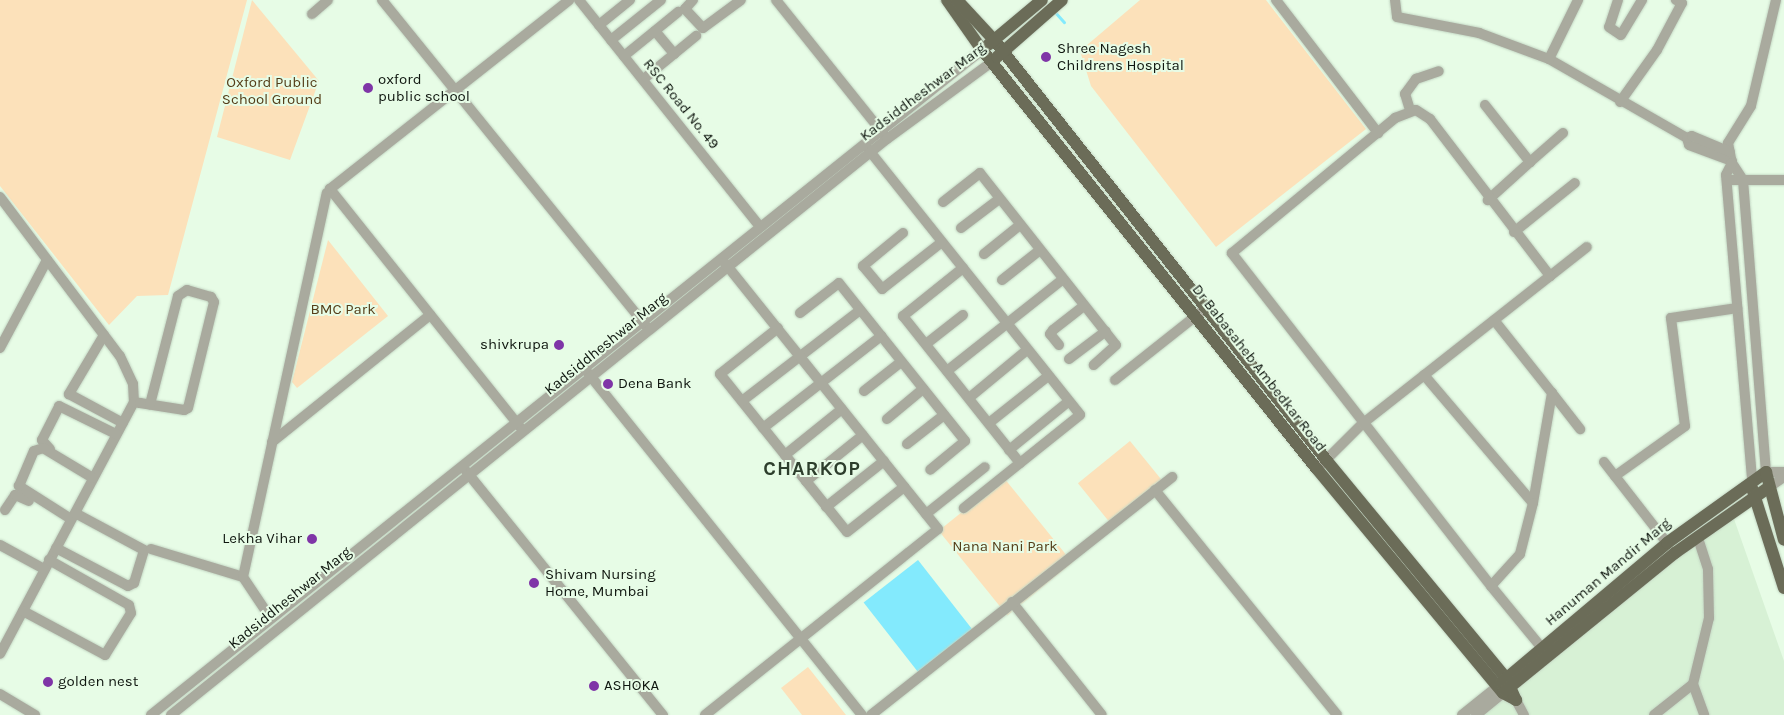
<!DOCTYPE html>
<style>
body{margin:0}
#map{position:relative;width:1784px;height:715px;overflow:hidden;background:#e7fce6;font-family:Karla,sans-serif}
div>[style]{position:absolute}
.built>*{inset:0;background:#d7f1d5}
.green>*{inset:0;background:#fce1ba;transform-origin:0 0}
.water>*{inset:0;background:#83eafd;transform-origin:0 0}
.stream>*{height:3px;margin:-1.5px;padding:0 1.5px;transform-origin:1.5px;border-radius:1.5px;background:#83eafd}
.roads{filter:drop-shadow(0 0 1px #c4d7c4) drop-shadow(0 0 1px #c4d7c4)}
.minor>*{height:10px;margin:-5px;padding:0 5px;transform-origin:5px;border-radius:5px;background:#a9aa9e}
.major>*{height:12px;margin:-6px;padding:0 6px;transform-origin:6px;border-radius:6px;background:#6b6c58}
.dots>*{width:14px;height:14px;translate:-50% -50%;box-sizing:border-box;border:2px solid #e7fce6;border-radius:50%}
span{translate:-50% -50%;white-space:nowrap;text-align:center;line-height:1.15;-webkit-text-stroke:4px #e7fce6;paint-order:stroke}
.poi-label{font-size:15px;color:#0f160f}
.left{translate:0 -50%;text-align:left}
.right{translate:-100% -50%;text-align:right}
.park-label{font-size:15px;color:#543d18}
.street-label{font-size:15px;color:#0f160f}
.district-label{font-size:20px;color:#2d3e2c;font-weight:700;letter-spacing:1px}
</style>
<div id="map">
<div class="built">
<i style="clip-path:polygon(1734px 519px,1784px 661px,1784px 715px,1483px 715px,1718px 520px)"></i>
</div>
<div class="green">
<i style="clip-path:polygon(0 0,247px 0,168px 295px,137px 296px,109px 325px,0 186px)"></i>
<i style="clip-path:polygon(252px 0,319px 81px,290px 160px,217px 137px)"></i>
<i style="clip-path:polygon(1140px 0,1266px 0,1366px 129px,1216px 247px,1091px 86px,1080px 51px)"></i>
<i style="clip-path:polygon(328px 240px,388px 316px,297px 388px,292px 382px)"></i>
<i style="left:1130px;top:441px;width:50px;height:67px;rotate:51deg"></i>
<i style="left:1004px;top:478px;width:109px;height:84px;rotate:51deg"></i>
<i style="clip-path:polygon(808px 667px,846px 715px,802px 715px,781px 688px)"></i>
</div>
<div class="water">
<i style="left:918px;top:560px;width:95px;height:69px;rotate:52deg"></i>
</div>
<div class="stream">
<i style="left:1054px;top:11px;width:15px;rotate:48deg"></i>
</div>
<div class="roads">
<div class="minor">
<i style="left:382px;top:0;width:419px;rotate:51deg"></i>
<i style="left:579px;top:0;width:290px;rotate:51.4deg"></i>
<i style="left:693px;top:0;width:12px;rotate:132deg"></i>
<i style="left:685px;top:9px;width:26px;rotate:47deg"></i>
<i style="left:703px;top:28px;width:47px;rotate:-36.4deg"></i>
<i style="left:776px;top:0;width:174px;rotate:51.3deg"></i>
<i style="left:1276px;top:0;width:168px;rotate:52.5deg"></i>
<i style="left:1395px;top:0;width:17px;rotate:83deg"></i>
<i style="left:1397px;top:17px;width:84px;rotate:11deg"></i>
<i style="left:1479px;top:33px;width:75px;rotate:20.4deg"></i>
<i style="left:1549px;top:59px;width:159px;rotate:29.8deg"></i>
<i style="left:1687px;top:138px;width:7px;rotate:74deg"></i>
<i style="left:1689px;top:145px;width:46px;rotate:20.4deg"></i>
<i style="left:1618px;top:0;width:28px;rotate:108deg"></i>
<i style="left:1609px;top:27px;width:14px;rotate:34deg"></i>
<i style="left:1621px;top:35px;width:41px;rotate:-59deg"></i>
<i style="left:1776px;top:0;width:109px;rotate:103.3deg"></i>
<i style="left:1751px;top:106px;width:44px;rotate:121.9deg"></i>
<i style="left:1728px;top:143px;width:20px;rotate:79deg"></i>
<i style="left:1732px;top:163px;width:20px;rotate:57deg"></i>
<i style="left:1743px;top:180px;width:293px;rotate:85.5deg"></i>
<i style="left:1766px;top:472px;width:18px"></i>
<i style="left:312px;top:14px;width:21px;rotate:-41deg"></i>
<i style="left:599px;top:25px;width:40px;rotate:-39deg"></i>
<i style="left:655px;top:31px;width:30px;rotate:50deg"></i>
<i style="left:611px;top:40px;width:64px;rotate:-38.7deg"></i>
<i style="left:624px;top:56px;width:70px;rotate:-39.2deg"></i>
<i style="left:1549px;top:59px;width:66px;rotate:-63.8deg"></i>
<i style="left:646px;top:77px;width:65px;rotate:-39.4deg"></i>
<i style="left:1620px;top:102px;width:64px;rotate:-54.6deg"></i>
<i style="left:1657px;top:50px;width:53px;rotate:-62deg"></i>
<i style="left:1682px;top:3px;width:7px;rotate:-153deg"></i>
<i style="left:1485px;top:105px;width:73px;rotate:51.7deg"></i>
<i style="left:1530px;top:162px;width:57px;rotate:137.9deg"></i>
<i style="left:1410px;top:110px;width:17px;rotate:-107deg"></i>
<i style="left:1405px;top:94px;width:19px;rotate:-54deg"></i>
<i style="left:1416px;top:79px;width:24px;rotate:-19deg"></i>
<i style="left:1687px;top:138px;width:5px;rotate:-22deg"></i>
<i style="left:1692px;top:136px;width:41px;rotate:22.8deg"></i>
<i style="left:868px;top:149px;width:340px;rotate:51.4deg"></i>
<i style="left:1080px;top:415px;width:149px;rotate:141.3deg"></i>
<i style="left:1530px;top:162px;width:44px;rotate:-41.3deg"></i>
<i style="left:1732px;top:163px;width:13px;rotate:117deg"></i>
<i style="left:1726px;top:175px;width:305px;rotate:85.1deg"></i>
<i style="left:1727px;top:180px;width:57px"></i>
<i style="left:0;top:197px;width:199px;rotate:53deg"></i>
<i style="left:120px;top:356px;width:31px;rotate:65deg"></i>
<i style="left:133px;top:384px;width:18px;rotate:87deg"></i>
<i style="left:134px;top:402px;width:285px;rotate:118deg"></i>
<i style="left:943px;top:202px;width:47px;rotate:-38.1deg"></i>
<i style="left:980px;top:173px;width:219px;rotate:51.7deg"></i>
<i style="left:1116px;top:345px;width:30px;rotate:138deg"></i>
<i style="left:961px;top:228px;width:48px;rotate:-37.3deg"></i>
<i style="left:1514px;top:232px;width:78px;rotate:-38.8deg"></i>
<i style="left:903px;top:233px;width:52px;rotate:140.5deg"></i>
<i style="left:863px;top:266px;width:30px;rotate:50deg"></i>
<i style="left:882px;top:289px;width:76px;rotate:-38.1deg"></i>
<i style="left:984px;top:254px;width:46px;rotate:-38.9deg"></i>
<i style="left:963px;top:268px;width:77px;rotate:141.3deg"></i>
<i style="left:903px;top:316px;width:188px;rotate:51.5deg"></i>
<i style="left:1002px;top:280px;width:48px;rotate:-38.3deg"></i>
<i style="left:800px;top:313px;width:49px;rotate:-37.6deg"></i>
<i style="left:839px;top:283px;width:202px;rotate:51.4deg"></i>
<i style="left:965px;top:441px;width:45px;rotate:140.4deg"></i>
<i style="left:778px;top:328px;width:74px;rotate:141.6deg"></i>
<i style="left:720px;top:374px;width:137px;rotate:51.2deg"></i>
<i style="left:806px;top:481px;width:65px;rotate:51.2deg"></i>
<i style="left:847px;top:532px;width:73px;rotate:-38.3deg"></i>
<i style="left:104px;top:335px;width:69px;rotate:120.7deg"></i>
<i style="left:69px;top:394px;width:61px;rotate:28.2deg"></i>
<i style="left:926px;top:344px;width:47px;rotate:-38.1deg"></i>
<i style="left:1059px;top:345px;width:14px;rotate:-129deg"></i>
<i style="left:1050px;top:334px;width:5px;rotate:-53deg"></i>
<i style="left:1053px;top:330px;width:39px;rotate:-38deg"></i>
<i style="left:0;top:348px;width:100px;rotate:-61.9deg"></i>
<i style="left:1069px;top:359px;width:46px;rotate:-37.1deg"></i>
<i style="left:947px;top:371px;width:148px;rotate:-38.4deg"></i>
<i style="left:588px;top:373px;width:438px;rotate:51.3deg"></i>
<i style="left:1424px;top:375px;width:168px;rotate:49.6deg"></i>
<i style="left:1533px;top:503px;width:112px;rotate:-80.2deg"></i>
<i style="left:1552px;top:393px;width:93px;rotate:-128.5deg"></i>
<i style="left:1115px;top:380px;width:117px;rotate:-38.4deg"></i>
<i style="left:864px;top:391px;width:47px;rotate:-38.1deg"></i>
<i style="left:1552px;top:393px;width:46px;rotate:52.1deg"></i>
<i style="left:969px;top:398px;width:75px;rotate:-39.6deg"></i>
<i style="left:742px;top:401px;width:149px;rotate:-37.6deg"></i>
<i style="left:134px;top:402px;width:6px;rotate:9deg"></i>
<i style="left:140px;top:403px;width:45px;rotate:9deg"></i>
<i style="left:184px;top:410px;width:4px;rotate:-27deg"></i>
<i style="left:188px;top:408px;width:109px;rotate:-76.2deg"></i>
<i style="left:214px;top:302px;width:6px;rotate:-121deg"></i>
<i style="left:211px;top:297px;width:25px;rotate:-164deg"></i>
<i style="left:187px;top:290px;width:11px;rotate:146deg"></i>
<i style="left:178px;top:296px;width:112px;rotate:104.5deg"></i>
<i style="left:887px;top:419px;width:47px;rotate:-39.8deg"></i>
<i style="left:989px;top:423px;width:75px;rotate:-38.5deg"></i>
<i style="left:520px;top:427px;width:305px;rotate:-128.6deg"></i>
<i style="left:330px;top:189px;width:305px;rotate:-38.3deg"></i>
<i style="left:763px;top:428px;width:150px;rotate:-37.9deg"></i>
<i style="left:272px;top:442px;width:203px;rotate:-38.8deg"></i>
<i style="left:907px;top:444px;width:47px;rotate:-38.1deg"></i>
<i style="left:50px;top:449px;width:12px;rotate:-132deg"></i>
<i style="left:42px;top:440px;width:38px;rotate:-63deg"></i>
<i style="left:59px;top:406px;width:64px;rotate:26.2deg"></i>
<i style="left:1009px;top:450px;width:77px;rotate:-39.2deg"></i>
<i style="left:785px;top:455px;width:73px;rotate:-38.9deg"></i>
<i style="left:1604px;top:462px;width:103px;rotate:52.1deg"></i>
<i style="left:1321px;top:465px;width:58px;rotate:-45deg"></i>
<i style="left:1362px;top:424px;width:286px;rotate:-38.2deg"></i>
<i style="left:466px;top:471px;width:314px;rotate:51.1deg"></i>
<i style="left:1615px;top:476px;width:86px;rotate:-35.5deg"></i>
<i style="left:1685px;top:426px;width:109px;rotate:-97.4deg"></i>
<i style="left:1671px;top:318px;width:67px;rotate:-8.6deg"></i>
<i style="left:806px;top:481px;width:73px;rotate:-38.9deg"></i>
<i style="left:1768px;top:488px;width:19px;rotate:-35deg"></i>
<i style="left:1155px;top:490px;width:289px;rotate:51deg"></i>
<i style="left:1533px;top:503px;width:53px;rotate:104.3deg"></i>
<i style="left:1520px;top:554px;width:43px;rotate:132.2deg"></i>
<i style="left:1491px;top:586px;width:80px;rotate:50.6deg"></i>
<i style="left:826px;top:507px;width:74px;rotate:-38.4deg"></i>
<i style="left:5px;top:510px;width:18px;rotate:-56deg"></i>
<i style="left:15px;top:495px;width:15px;rotate:23deg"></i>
<i style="left:926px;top:514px;width:75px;rotate:-38.5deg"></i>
<i style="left:71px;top:519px;width:62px;rotate:-147.6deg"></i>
<i style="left:19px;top:486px;width:38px;rotate:-67deg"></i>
<i style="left:34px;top:451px;width:9px;rotate:-18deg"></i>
<i style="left:43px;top:448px;width:58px;rotate:31deg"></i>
<i style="left:0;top:545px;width:50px;rotate:28.6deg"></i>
<i style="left:56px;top:548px;width:81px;rotate:27.8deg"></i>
<i style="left:128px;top:586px;width:7px;rotate:-27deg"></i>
<i style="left:134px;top:583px;width:34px;rotate:-73deg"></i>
<i style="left:144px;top:550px;width:78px;rotate:-151.8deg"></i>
<i style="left:151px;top:549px;width:96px;rotate:16.9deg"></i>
<i style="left:243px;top:577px;width:50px;rotate:56.3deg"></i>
<i style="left:243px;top:577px;width:393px;rotate:-77.7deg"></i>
<i style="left:1491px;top:586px;width:422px;rotate:-127.9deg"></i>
<i style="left:1232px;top:253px;width:212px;rotate:-39.6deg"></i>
<i style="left:1395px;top:118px;width:22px;rotate:-21deg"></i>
<i style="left:1416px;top:110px;width:17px;rotate:33deg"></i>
<i style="left:1430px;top:119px;width:198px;rotate:52.6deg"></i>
<i style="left:1012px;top:602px;width:144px;rotate:51.5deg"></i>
<i style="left:23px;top:611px;width:93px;rotate:28.2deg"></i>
<i style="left:105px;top:655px;width:49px;rotate:-58.2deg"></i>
<i style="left:131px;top:613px;width:8px;rotate:-104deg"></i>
<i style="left:129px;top:605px;width:92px;rotate:-150.6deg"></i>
<i style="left:1693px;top:684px;width:68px;rotate:-76.4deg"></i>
<i style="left:1709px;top:618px;width:49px;rotate:-91.2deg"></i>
<i style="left:1708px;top:569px;width:33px;rotate:-108deg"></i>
<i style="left:0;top:694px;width:41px;rotate:31deg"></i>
<i style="left:1516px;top:700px;width:17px;rotate:62deg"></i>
<i style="left:151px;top:715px;width:1064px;rotate:-38.67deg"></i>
<i style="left:171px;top:715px;width:919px;rotate:-38.82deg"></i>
<i style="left:887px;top:139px;width:130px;rotate:-36.3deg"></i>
<i style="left:705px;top:715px;width:298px;rotate:-38.6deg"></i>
<i style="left:938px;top:529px;width:341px;rotate:-128.7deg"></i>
<i style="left:871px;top:715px;width:384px;rotate:-38.3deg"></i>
<i style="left:1462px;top:715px;width:46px;rotate:-38.9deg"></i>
<i style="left:1476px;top:715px;width:35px;rotate:-39deg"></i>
<i style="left:1654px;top:715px;width:50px;rotate:-38.5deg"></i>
<i style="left:1693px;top:684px;width:33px;rotate:70deg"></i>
</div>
<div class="major">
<i style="left:947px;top:0;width:61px;rotate:55deg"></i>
<i style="left:982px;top:50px;width:536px;rotate:51.36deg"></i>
<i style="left:1317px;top:469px;width:291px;rotate:50.3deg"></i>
<i style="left:1503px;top:693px;width:15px;rotate:28deg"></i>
<i style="left:957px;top:0;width:54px;rotate:47.2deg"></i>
<i style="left:994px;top:40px;width:537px;rotate:51.66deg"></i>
<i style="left:1327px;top:461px;width:281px;rotate:50.5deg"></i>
<i style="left:1506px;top:678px;width:24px;rotate:66deg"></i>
<i style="left:988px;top:45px;width:70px;rotate:-39.8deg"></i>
<i style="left:997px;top:57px;width:86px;rotate:-41.2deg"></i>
<i style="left:1752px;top:488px;width:105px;rotate:72.3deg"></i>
<i style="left:1501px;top:683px;width:217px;rotate:-40.1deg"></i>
<i style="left:1667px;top:543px;width:122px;rotate:-35.6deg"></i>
<i style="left:1766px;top:472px;width:70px;rotate:75.2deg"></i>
<i style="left:1505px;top:691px;width:219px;rotate:-39.1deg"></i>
<i style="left:1675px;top:553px;width:113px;rotate:-35deg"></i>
</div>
</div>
<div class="dots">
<i style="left:1046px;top:57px;background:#7f35a7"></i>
<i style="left:368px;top:88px;background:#7f35a7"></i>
<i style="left:559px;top:345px;background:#7f35a7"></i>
<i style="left:608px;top:384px;background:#7f35a7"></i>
<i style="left:312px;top:539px;background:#7f35a7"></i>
<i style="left:534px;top:583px;background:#7f35a7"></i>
<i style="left:48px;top:682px;background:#7f35a7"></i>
<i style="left:594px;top:686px;background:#7f35a7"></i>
</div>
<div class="poi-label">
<span class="left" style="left:1057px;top:57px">Shree Nagesh<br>Childrens Hospital</span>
<span class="left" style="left:378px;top:88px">oxford<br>public school</span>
<span class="right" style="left:549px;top:345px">shivkrupa</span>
<span class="left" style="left:618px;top:384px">Dena Bank</span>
<span class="right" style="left:302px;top:539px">Lekha Vihar</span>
<span class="left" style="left:545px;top:583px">Shivam Nursing<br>Home, Mumbai</span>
<span class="left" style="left:58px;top:682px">golden nest</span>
<span class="left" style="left:604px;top:686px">ASHOKA</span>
</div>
<div class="park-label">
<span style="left:272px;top:91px">Oxford Public<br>School Ground</span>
<span style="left:343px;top:310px">BMC Park</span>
<span style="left:1005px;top:547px">Nana Nani Park</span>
</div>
<div class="street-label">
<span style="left:923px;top:92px;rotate:-37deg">Kadsiddheshwar Marg</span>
<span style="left:681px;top:104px;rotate:51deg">RSC Road No. 49</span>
<span style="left:606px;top:344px;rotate:-39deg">Kadsiddheshwar Marg</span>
<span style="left:1259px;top:368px;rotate:52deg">Dr Babasaheb Ambedkar Road</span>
<span style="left:1608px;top:572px;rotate:-40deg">Hanuman Mandir Marg</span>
<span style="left:290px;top:598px;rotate:-39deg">Kadsiddheshwar Marg</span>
</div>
<div class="district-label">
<span style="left:812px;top:468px">CHARKOP</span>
</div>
</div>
